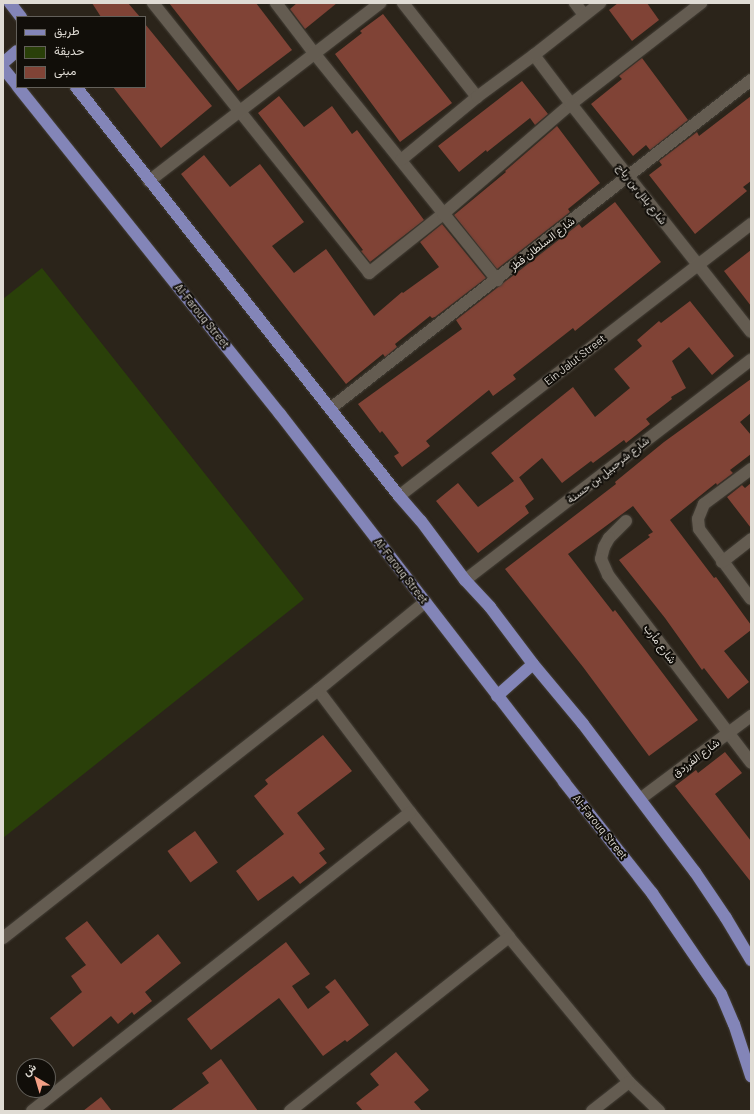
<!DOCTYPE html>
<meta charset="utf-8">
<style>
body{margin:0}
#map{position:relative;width:754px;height:1114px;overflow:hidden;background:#2b241a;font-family:Barlow,Vazirmatn,sans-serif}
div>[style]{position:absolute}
.green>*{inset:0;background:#2a4009}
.building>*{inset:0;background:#804336;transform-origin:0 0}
.roads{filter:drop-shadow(0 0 1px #443f37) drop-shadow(0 0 1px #443f37)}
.minor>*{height:12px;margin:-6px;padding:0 6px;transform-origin:6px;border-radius:6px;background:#645c51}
.major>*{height:12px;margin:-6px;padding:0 6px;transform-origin:6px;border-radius:6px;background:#8385b8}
span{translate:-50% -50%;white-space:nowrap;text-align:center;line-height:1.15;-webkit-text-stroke:4px #110e09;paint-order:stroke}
.street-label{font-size:11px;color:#dfdbd4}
.frame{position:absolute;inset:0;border:4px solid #dfdbd4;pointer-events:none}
.legend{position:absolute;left:16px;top:16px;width:130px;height:72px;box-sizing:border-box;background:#110e09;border:1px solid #63605a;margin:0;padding:5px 7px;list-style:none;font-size:12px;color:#dfdbd4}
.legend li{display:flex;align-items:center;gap:8px;height:20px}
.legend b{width:20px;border:1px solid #63605a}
.north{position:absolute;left:16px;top:1058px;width:40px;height:40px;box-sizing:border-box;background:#110e09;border:1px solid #63605a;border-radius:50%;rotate:322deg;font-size:11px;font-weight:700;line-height:16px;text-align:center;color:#dfdbd4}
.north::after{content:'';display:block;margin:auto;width:14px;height:18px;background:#f39f85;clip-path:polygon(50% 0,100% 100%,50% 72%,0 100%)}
</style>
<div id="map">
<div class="green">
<i style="clip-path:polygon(42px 268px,304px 599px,3px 838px,3px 299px)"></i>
</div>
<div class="building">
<i style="clip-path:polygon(92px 3px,128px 3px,140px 17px,101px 17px)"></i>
<i style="clip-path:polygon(169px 3px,256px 3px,292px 50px,238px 91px)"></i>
<i style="clip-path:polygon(297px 3px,337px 3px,305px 29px,290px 9px)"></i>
<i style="clip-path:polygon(618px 3px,647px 3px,659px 20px,632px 41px,609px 10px)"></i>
<i style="clip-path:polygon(383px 14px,452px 103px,400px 142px,335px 54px,362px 33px,360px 31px)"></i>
<i style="clip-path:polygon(145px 24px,212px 106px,161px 148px,113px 87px,145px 87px)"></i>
<i style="clip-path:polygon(642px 58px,688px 120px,650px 150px,646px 145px,633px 156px,591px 104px,622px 79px,619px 76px)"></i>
<i style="clip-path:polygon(522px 81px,548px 114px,535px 125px,530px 118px,487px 152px,486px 150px,459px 172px,438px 146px)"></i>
<i style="clip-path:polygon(279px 96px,304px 127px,332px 106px,352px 134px,357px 130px,424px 220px,370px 262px,361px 251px,363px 250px,258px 113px)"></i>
<i style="clip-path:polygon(751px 96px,751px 181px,743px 187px,747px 191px,695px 234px,649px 175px,662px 165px,659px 161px,697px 132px,699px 136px)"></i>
<i style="clip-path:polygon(557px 126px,600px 183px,568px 209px,570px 212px,497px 269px,454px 215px,506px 172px,505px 171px)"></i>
<i style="clip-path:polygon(204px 155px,230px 187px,260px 164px,304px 222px,272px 246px,294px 273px,326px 249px,374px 316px,402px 292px,403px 293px,439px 267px,420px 242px,442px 224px,486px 278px,435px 317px,432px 318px,430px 316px,395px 344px,397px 347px,385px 357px,383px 354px,346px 384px,181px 174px)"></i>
<i style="clip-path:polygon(615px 202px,661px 262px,575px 331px,573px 328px,513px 375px,516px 379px,493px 396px,489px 390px,426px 441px,430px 446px,402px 467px,394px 456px,399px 453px,382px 431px,380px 433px,358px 404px,462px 329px,456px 320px,579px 224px,582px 228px)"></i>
<i style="clip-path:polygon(751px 250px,751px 306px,724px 271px)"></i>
<i style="clip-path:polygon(690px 301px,734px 356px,712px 375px,689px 347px,672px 361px,686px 388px,671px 397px,672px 399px,646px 419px,650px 424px,626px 443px,624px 440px,593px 463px,591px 461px,562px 483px,542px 458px,516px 480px,519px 477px,534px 499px,525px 506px,529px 513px,478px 553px,436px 501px,458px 483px,478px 507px,514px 481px,491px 453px,573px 387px,595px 417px,630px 388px,614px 369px,642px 346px,637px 340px,659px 321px,661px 323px)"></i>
<i style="clip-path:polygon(751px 379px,751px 413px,740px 422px,751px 435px,751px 454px,730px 470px,733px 473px,717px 485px,716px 483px,670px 520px,714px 578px,716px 577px,751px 625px,751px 630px,724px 651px,749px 682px,728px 699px,704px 668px,702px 670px,665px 618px,619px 560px,650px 537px,648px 535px,653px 532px,633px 506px,568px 554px,613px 612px,615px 610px,698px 720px,649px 756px,583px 667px,505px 569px,616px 484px,615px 482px,664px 442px)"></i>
<i style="clip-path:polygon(751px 483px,751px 528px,727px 497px,742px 485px,745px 488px)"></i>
<i style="clip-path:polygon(323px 735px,352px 771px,297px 813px,325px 849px,319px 853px,327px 863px,300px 884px,293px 876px,258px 901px,236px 871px,284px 834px,254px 796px,268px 784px,265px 780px)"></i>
<i style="clip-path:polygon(725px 752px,742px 773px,715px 794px,751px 841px,751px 882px,675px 786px,696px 770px,698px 773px)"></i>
<i style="left:195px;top:831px;width:39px;height:34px;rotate:54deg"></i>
<i style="clip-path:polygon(87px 921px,121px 964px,158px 934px,181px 963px,145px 992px,152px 1001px,134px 1015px,132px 1012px,118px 1024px,111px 1016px,73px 1047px,50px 1018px,82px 992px,71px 976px,86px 965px,65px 938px)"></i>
<i style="clip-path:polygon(286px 942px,310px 974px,292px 986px,308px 1009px,330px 992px,325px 987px,335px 979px,369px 1025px,347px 1042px,345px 1040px,323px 1056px,279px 998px,211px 1050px,187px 1019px)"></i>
<i style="clip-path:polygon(396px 1052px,429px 1090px,414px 1102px,422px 1111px,363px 1111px,356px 1103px,379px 1085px,370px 1074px)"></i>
<i style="clip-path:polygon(221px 1059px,258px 1111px,170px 1111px,209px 1083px,202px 1073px)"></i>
<i style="clip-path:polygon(101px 1097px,112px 1111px,83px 1111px)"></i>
</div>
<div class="roads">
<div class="minor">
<i style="left:153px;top:3px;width:346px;rotate:51.3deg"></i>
<i style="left:369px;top:273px;width:95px;rotate:-38.6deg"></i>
<i style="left:443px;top:214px;width:169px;rotate:-40.7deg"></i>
<i style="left:571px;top:104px;width:165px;rotate:-37.8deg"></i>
<i style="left:276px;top:3px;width:63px;rotate:52.8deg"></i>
<i style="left:314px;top:53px;width:292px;rotate:51.1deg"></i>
<i style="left:403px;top:3px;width:120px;rotate:51.8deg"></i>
<i style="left:575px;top:3px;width:15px;rotate:53deg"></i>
<i style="left:534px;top:55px;width:61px;rotate:52.9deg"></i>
<i style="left:571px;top:104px;width:290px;rotate:51.7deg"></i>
<i style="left:401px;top:160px;width:99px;rotate:-39.7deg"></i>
<i style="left:477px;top:97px;width:71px;rotate:-36.4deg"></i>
<i style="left:534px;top:55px;width:84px;rotate:-38.2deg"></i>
<i style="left:149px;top:181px;width:292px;rotate:-37.6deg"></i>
<i style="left:331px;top:408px;width:533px;rotate:-37.99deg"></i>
<i style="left:751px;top:469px;width:59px;rotate:143.3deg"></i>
<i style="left:704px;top:504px;width:16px;rotate:112deg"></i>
<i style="left:698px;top:519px;width:10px;rotate:84deg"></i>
<i style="left:699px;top:529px;width:87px;rotate:53.4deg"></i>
<i style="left:399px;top:496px;width:445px;rotate:-37.7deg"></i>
<i style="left:626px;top:521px;width:24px;rotate:135deg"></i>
<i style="left:609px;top:538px;width:10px;rotate:119deg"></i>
<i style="left:604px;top:547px;width:12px;rotate:104deg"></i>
<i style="left:601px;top:559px;width:17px;rotate:66deg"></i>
<i style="left:608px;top:575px;width:236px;rotate:52.7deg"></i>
<i style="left:722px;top:562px;width:37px;rotate:-38deg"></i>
<i style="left:465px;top:580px;width:361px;rotate:-37.6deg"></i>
<i style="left:318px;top:690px;width:153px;rotate:53deg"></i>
<i style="left:410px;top:812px;width:159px;rotate:51.6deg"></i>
<i style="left:509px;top:937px;width:188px;rotate:50.4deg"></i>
<i style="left:629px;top:1082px;width:42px;rotate:44deg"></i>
<i style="left:640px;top:799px;width:139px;rotate:-36.8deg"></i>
<i style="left:3px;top:938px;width:401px;rotate:-38.2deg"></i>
<i style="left:318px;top:690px;width:139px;rotate:-39.4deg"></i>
<i style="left:32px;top:1111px;width:482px;rotate:-38.3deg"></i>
<i style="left:290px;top:1111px;width:280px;rotate:-38.5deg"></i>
<i style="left:592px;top:1111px;width:47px;rotate:-38.1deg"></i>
</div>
<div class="major">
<i style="left:10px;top:3px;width:18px;rotate:52deg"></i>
<i style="left:3px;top:63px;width:18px;rotate:-41deg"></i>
<i style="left:3px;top:68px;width:22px;rotate:51deg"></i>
<i style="left:18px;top:87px;width:419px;rotate:51.3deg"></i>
<i style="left:280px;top:414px;width:465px;rotate:52.3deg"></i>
<i style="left:564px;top:782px;width:142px;rotate:51.6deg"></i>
<i style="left:652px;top:893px;width:122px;rotate:55.7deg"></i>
<i style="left:721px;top:994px;width:33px;rotate:67deg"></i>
<i style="left:734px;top:1024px;width:55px;rotate:71.9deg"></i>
<i style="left:76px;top:87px;width:521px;rotate:51.7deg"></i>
<i style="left:399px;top:496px;width:33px;rotate:49deg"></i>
<i style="left:421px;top:521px;width:74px;rotate:53.3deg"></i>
<i style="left:465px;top:580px;width:37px;rotate:47deg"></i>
<i style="left:490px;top:607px;width:71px;rotate:53deg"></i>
<i style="left:533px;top:664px;width:78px;rotate:50.2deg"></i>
<i style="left:583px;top:724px;width:186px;rotate:52.9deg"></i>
<i style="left:695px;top:872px;width:55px;rotate:56deg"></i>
<i style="left:726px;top:918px;width:49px;rotate:59.2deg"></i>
<i style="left:497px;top:696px;width:48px;rotate:-41.6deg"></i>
</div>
</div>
<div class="street-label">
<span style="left:642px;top:194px;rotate:52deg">شارع بلال بن رباح</span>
<span style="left:542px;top:244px;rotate:-38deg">شارع السلطان قطز</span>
<span style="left:202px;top:316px;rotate:51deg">Al-Farouq Street</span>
<span style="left:575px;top:360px;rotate:-38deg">Ein Jalut Street</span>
<span style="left:608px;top:470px;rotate:-38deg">شارع شرحبيل بن حسنة</span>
<span style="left:401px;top:571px;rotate:52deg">Al-Farouq Street</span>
<span style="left:660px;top:644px;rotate:53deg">شارع مأرب</span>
<span style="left:696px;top:758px;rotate:-37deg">شارع الفرزدق</span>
<span style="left:600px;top:827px;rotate:51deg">Al-Farouq Street</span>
</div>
<div class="frame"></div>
<ul class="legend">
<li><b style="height:5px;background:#8385b8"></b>طريق</li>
<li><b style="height:11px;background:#2a4009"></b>حديقة</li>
<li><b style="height:11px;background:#804336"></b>مبنى</li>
</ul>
<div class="north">ش</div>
</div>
